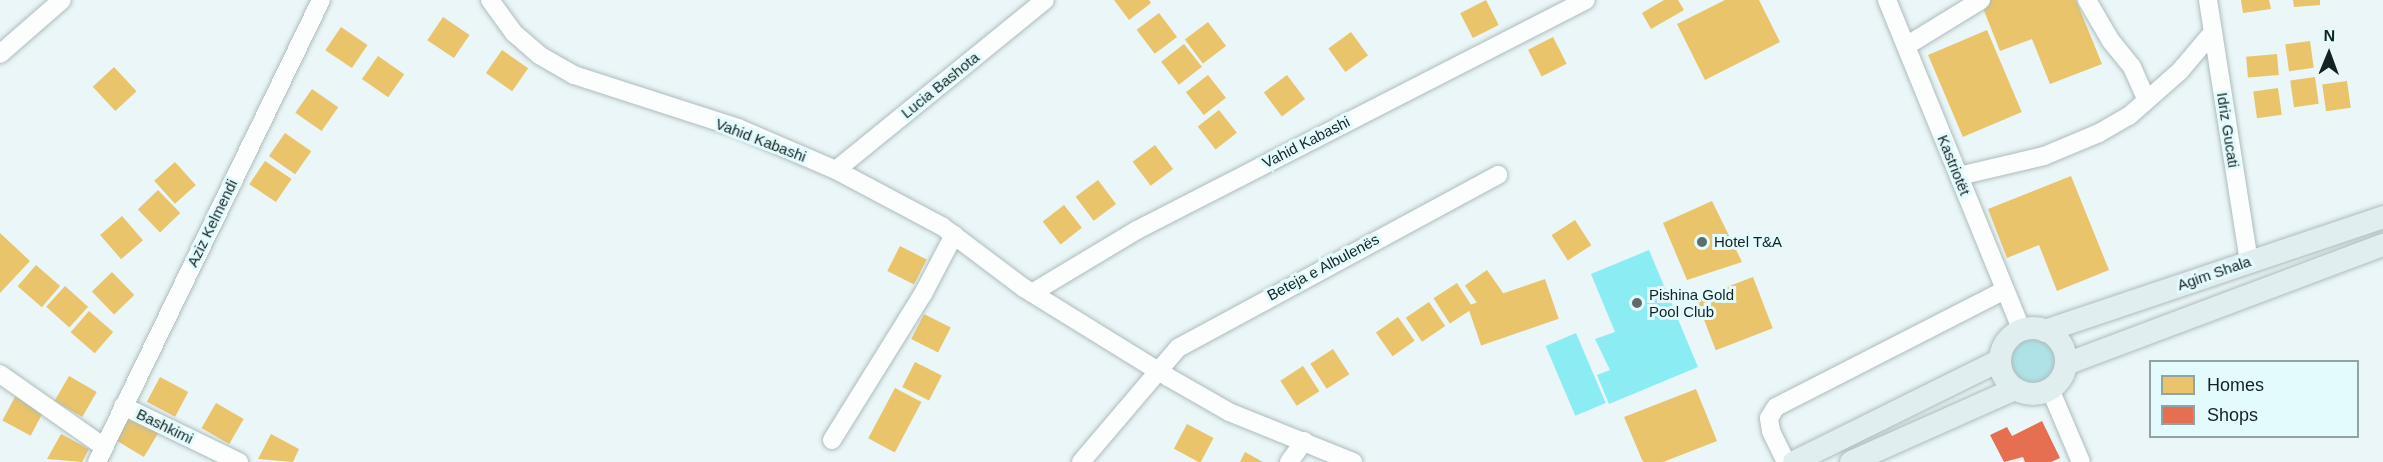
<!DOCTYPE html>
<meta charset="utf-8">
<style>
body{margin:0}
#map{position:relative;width:2383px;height:462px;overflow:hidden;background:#eaf6f7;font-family:Helvetica,sans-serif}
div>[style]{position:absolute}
.green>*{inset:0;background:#afe2e6}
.round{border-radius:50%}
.water>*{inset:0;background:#8cecf4;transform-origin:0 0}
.homes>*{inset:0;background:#e9c46a;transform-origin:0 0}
.shops>*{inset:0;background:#e76f51}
.roads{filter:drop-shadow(0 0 2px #afbbbc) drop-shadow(0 0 2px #afbbbc)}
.minor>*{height:18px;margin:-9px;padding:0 9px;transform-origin:9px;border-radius:9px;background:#fcfefe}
.major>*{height:22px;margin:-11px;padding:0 11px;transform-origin:11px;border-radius:11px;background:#e0eeef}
.major>.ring{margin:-11px;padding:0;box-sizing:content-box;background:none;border:22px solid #e0eeef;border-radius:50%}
.dots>*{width:16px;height:16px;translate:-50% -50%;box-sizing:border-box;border:3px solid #e4fbfd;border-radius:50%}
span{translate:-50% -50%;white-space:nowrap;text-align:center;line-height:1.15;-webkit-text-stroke:6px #e4fbfd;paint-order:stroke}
.street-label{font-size:15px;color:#132223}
.poi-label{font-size:15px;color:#132223}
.left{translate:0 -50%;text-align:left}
.legend{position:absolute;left:2149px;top:360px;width:210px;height:78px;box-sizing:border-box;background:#e4fbfd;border:2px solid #90a4a6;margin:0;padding:8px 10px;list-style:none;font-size:18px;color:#132223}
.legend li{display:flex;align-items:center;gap:12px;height:30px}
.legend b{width:30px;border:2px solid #90a4a6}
.north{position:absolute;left:2299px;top:24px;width:60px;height:60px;-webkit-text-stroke:4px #e4fbfd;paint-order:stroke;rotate:1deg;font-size:16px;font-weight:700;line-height:24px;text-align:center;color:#132223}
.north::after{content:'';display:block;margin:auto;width:21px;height:27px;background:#132223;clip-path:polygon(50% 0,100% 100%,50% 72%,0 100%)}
</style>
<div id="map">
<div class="green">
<i class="round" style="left:2009px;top:337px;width:48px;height:48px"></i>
</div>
<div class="water">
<i style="clip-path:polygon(1649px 250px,1698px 367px,1609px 404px,1597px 375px,1610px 370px,1595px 339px,1615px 332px,1591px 274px)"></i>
<i style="left:1576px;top:333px;width:76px;height:33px;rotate:67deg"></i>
</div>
<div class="homes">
<i style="clip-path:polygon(1114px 0,1149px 0,1151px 3px,1129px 20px)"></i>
<i style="left:1486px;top:0;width:28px;height:29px;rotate:63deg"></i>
<i style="clip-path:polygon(1664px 0,1678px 0,1684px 10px,1651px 29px,1642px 13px)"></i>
<i style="clip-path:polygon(1725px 0,1759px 0,1780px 42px,1705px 80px,1677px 24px)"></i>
<i style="clip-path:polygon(1988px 0,2076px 0,2102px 64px,2050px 84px,2032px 39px,2000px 51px,1981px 3px)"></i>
<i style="clip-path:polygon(2241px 0,2269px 0,2271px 9px,2243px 13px)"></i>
<i style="clip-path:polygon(2293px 0,2320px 0,2320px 5px,2294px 7px)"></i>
<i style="left:1159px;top:13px;width:30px;height:28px;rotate:53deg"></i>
<i style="left:443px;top:17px;width:32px;height:28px;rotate:34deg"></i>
<i style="left:1208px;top:22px;width:30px;height:29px;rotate:53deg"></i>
<i style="left:341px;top:27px;width:32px;height:28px;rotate:34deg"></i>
<i style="left:1987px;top:30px;width:89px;height:64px;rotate:67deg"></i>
<i style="left:1351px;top:32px;width:29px;height:28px;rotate:54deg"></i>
<i style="left:1553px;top:37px;width:30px;height:28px;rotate:63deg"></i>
<i style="left:2310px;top:41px;width:27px;height:25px;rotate:82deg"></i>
<i style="left:1184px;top:44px;width:29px;height:29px;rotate:52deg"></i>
<i style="left:502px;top:50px;width:32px;height:28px;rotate:35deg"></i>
<i style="left:2277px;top:54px;width:21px;height:31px;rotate:85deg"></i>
<i style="left:378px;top:56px;width:32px;height:28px;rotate:35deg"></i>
<i style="left:114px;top:67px;width:33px;height:29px;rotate:47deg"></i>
<i style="left:1208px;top:75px;width:29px;height:28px;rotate:52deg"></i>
<i style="left:1287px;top:75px;width:30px;height:29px;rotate:53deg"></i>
<i style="left:2315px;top:77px;width:27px;height:25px;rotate:82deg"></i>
<i style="left:2347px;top:81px;width:27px;height:25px;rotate:82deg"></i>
<i style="left:2278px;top:88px;width:27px;height:25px;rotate:82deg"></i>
<i style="left:312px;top:89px;width:32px;height:29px;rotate:35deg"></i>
<i style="left:1219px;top:110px;width:29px;height:27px;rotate:52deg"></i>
<i style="left:285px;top:133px;width:32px;height:28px;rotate:35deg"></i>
<i style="left:1155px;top:145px;width:30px;height:28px;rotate:53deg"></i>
<i style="left:265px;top:161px;width:32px;height:28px;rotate:34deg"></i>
<i style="left:175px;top:162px;width:31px;height:28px;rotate:48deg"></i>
<i style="clip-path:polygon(2071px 176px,2109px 270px,2057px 291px,2039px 245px,2007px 258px,1988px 209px)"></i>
<i style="left:1098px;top:180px;width:30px;height:28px;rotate:53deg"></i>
<i style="left:158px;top:190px;width:32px;height:28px;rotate:46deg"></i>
<i style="clip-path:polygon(1712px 201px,1742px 262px,1687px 280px,1663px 223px)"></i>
<i style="left:1064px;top:205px;width:29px;height:27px;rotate:52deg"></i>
<i style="left:122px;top:216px;width:32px;height:29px;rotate:49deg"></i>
<i style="left:1575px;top:220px;width:30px;height:28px;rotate:57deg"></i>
<i style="clip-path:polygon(0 233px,30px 261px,0 293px)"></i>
<i style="left:900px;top:246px;width:30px;height:28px;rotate:27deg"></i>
<i style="left:36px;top:265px;width:32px;height:28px;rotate:41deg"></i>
<i style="left:1487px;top:270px;width:29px;height:27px;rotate:55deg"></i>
<i style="left:112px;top:272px;width:32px;height:28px;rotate:46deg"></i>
<i style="left:1753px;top:277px;width:55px;height:61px;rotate:69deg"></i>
<i style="left:1545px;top:279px;width:42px;height:82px;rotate:71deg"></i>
<i style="left:1457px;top:283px;width:30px;height:28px;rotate:57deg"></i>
<i style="left:65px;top:286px;width:31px;height:28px;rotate:42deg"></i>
<i style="left:1429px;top:302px;width:29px;height:28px;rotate:56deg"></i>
<i style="left:89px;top:311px;width:32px;height:28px;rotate:41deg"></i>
<i style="left:924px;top:314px;width:30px;height:28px;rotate:27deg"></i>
<i style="left:1398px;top:317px;width:29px;height:27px;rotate:55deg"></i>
<i style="left:1333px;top:349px;width:30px;height:27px;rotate:57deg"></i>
<i style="left:915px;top:362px;width:30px;height:28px;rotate:27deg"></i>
<i style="left:1303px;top:366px;width:30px;height:27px;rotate:57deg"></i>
<i style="left:69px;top:376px;width:32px;height:29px;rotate:30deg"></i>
<i style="left:160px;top:377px;width:32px;height:28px;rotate:28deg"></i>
<i style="left:895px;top:388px;width:30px;height:57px;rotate:28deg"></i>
<i style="clip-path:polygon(1696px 389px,1717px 441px,1663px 462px,1643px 462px,1624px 417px)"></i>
<i style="left:16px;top:395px;width:32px;height:29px;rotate:28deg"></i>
<i style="left:216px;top:403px;width:32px;height:29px;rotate:30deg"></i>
<i style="left:130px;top:416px;width:33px;height:28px;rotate:31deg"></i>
<i style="left:1187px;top:424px;width:30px;height:28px;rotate:28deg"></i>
<i style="clip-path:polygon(61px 434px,89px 449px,82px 462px,47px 459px)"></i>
<i style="clip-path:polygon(271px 434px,299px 449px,293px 462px,258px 459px)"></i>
<i style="clip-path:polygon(1245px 452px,1263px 462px,1240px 462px)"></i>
</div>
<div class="shops">
<i style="clip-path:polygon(2042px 421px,2060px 458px,2051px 462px,2025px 462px,2023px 457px,2004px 462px,1990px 435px,2007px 427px,2012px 436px)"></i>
</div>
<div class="roads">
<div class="minor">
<i style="left:490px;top:0;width:41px;rotate:54deg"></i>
<i style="left:514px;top:33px;width:33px;rotate:41deg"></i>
<i style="left:539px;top:55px;width:40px;rotate:29.7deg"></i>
<i style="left:574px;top:75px;width:172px;rotate:17.9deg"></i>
<i style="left:738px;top:128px;width:107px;rotate:23.2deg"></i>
<i style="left:836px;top:170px;width:121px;rotate:28deg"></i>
<i style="left:943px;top:227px;width:101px;rotate:37deg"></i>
<i style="left:1024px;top:288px;width:169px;rotate:31.7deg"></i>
<i style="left:1168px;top:377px;width:70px;rotate:29.8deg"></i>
<i style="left:1229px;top:412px;width:134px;rotate:22deg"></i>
<i style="left:1887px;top:0;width:357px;rotate:67.8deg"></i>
<i style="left:2087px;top:0;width:48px;rotate:59.7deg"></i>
<i style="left:2111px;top:41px;width:33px;rotate:51deg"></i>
<i style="left:2132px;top:67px;width:34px;rotate:66deg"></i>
<i style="left:2208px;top:0;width:264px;rotate:81.1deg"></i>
<i style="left:1906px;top:46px;width:88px;rotate:-31.5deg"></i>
<i style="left:0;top:54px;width:82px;rotate:-41.1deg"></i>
<i style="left:836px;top:170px;width:269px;rotate:-39.1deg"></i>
<i style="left:1959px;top:176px;width:87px;rotate:-13.2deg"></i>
<i style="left:2044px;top:156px;width:60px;rotate:-22.7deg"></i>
<i style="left:2099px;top:133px;width:34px;rotate:-30deg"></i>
<i style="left:2129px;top:116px;width:68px;rotate:-41.4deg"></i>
<i style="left:2180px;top:71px;width:51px;rotate:-49.8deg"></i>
<i style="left:1032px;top:293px;width:122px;rotate:-31deg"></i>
<i style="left:1137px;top:230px;width:504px;rotate:-27.12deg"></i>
<i style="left:0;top:374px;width:126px;rotate:35deg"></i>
<i style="left:2050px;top:389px;width:79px;rotate:67deg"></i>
<i style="left:123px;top:406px;width:129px;rotate:25.8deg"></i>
<i style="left:832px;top:440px;width:172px;rotate:-58.1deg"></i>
<i style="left:923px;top:294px;width:67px;rotate:-62.3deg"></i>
<i style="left:97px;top:462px;width:513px;rotate:-64.13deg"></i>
<i style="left:1081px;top:462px;width:150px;rotate:-49.6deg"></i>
<i style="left:1178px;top:348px;width:364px;rotate:-28.4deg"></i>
<i style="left:1289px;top:462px;width:26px;rotate:-54deg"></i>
<i style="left:1786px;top:462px;width:34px;rotate:-116deg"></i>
<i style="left:1771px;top:431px;width:13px;rotate:-99deg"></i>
<i style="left:1769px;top:418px;width:13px;rotate:-58deg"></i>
<i style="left:1776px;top:407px;width:257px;rotate:-27.1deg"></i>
</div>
<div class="major">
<i class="ring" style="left:2000px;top:328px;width:44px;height:44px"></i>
<i style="left:2045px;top:331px;width:357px;rotate:-18.6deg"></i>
<i style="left:2066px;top:364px;width:339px;rotate:-20.6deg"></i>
<i style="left:1794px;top:462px;width:230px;rotate:-26.3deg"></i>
<i style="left:1851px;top:462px;width:180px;rotate:-24deg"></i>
</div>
</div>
<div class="dots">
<i style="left:1702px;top:242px;background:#5e6c6d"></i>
<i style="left:1637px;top:303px;background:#5e6c6d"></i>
</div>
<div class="street-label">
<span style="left:940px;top:85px;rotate:-39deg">Lucia Bashota</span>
<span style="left:2228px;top:130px;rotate:81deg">Idriz Gucati</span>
<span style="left:761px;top:140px;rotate:21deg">Vahid Kabashi</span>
<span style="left:1306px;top:142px;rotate:-27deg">Vahid Kabashi</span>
<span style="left:1954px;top:165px;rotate:68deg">Kastriotët</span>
<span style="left:212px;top:223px;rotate:-64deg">Aziz Kelmendi</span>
<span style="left:1323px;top:267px;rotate:-28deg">Beteja e Albulenës</span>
<span style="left:2214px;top:273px;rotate:-19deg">Agim Shala</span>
<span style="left:165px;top:426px;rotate:26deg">Bashkimi</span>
</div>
<div class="poi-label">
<span class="left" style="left:1714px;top:242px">Hotel T&amp;A</span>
<span class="left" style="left:1649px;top:303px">Pishina Gold<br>Pool Club</span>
</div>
<ul class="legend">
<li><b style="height:16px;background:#e9c46a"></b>Homes</li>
<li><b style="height:16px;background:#e76f51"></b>Shops</li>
</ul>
<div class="north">N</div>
</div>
